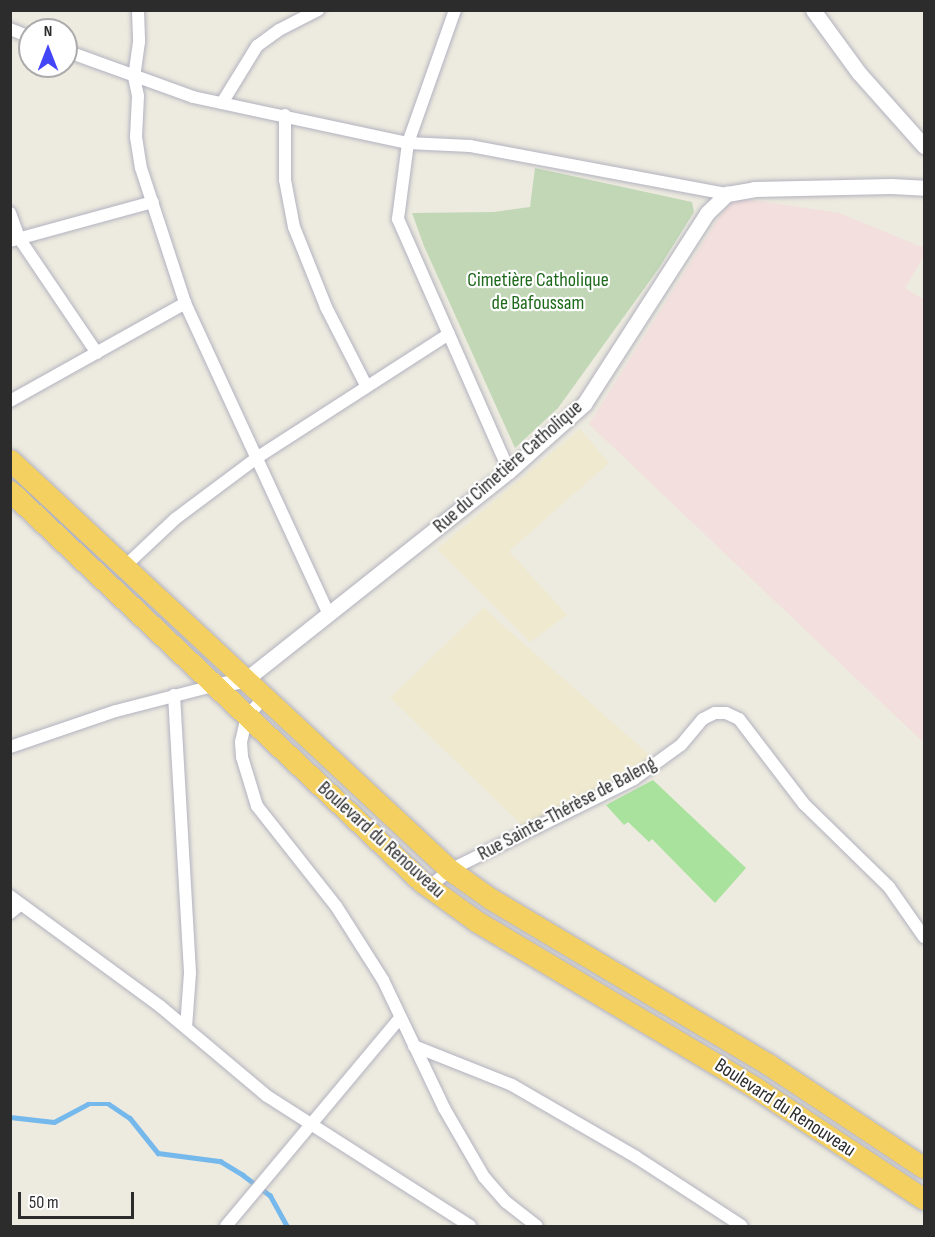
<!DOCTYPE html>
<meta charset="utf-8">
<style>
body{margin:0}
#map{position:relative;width:935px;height:1237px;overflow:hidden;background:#edeadf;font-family:"Sofia Sans Condensed",sans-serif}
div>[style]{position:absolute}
.education>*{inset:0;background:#eee9cf}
.medical>*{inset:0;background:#f3dfdd}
.green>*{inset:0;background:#a9e29d}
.cemetery>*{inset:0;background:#c1d7b6}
.stream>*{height:4.5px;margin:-2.25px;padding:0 2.25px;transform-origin:2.25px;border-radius:2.25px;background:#75b8ec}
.roads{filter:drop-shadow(0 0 2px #b2b2bf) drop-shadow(0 0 2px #b2b2bf)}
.minor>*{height:12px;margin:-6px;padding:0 6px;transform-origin:6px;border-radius:6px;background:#fff}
.tertiary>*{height:15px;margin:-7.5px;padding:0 7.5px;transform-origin:7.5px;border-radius:7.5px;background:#fff}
.trunk>*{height:21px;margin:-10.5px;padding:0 10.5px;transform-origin:10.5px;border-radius:10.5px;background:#f4d060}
span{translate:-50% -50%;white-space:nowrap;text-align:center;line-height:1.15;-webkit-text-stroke:4.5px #fff;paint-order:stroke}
.park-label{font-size:20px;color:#1f691c}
.street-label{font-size:20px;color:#2c2c2c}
.frame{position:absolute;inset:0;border:12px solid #2c2c2c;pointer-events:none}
.north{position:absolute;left:18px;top:18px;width:60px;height:60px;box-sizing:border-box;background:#fff;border:2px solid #ababab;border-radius:50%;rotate:0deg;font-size:16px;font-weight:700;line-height:24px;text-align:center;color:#2c2c2c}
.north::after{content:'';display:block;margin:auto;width:21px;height:27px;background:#4346f6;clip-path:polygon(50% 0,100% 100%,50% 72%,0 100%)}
.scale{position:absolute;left:18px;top:1192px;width:116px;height:27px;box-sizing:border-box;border:3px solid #2c2c2c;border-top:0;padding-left:8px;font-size:18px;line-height:21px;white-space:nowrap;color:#2c2c2c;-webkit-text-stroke:4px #fff;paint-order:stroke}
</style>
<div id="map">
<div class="education">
<i style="clip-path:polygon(580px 429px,609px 463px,509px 551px,567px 615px,530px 642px,437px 549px)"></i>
<i style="clip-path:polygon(484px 607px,498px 621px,654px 759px,630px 776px,524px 827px,390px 698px)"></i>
</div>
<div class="medical">
<i style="clip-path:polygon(732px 197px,839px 213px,924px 248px,924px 256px,905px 288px,924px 300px,924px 743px,589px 424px)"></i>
</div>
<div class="green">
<i style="clip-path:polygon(653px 780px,746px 868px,715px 903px,652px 839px,649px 842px,628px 822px,624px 825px,606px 805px)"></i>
</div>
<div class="cemetery">
<i style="clip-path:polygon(535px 168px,692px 202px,694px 212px,659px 268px,558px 408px,515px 448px,424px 246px,412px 213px,494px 212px,530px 207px)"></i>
</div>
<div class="stream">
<i style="left:10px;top:1117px;width:44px;rotate:6.5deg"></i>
<i style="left:54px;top:1122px;width:38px;rotate:-28deg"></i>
<i style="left:88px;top:1104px;width:21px"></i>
<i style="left:109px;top:1104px;width:25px;rotate:34deg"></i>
<i style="left:130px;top:1118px;width:45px;rotate:51.3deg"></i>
<i style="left:158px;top:1153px;width:63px;rotate:7.4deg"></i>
<i style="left:220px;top:1161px;width:27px;rotate:31deg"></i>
<i style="left:243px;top:1175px;width:34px;rotate:37deg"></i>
<i style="left:270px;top:1195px;width:35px;rotate:61deg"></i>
</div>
<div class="roads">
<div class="minor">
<i style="left:138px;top:10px;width:32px;rotate:88deg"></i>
<i style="left:139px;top:42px;width:35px;rotate:98deg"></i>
<i style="left:134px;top:77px;width:19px;rotate:78deg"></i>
<i style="left:138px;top:96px;width:41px;rotate:92.8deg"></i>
<i style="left:136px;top:137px;width:31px;rotate:81deg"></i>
<i style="left:141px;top:168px;width:142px;rotate:71.9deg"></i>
<i style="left:185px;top:303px;width:341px;rotate:65.2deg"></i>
<i style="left:455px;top:10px;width:141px;rotate:109.5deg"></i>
<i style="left:408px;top:143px;width:77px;rotate:97.5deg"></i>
<i style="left:398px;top:219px;width:275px;rotate:66.2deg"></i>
<i style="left:10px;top:29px;width:22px;rotate:22deg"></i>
<i style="left:66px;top:51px;width:135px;rotate:19.9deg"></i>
<i style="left:193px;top:97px;width:220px;rotate:12.1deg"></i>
<i style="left:408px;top:143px;width:62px;rotate:2.8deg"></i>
<i style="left:470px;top:146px;width:261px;rotate:10.6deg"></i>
<i style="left:222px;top:103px;width:67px;rotate:-58.4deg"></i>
<i style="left:257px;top:46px;width:27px;rotate:-36deg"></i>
<i style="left:279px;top:30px;width:44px;rotate:-27.1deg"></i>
<i style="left:285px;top:115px;width:65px;rotate:90deg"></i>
<i style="left:285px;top:180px;width:48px;rotate:79.2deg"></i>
<i style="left:294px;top:227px;width:86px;rotate:68.2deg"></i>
<i style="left:326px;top:307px;width:88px;rotate:62.9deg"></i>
<i style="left:10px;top:213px;width:27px;rotate:70deg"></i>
<i style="left:19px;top:238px;width:139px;rotate:55.9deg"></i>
<i style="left:10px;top:241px;width:148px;rotate:-15.3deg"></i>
<i style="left:10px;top:401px;width:201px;rotate:-29.2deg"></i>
<i style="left:123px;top:568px;width:71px;rotate:-43.3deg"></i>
<i style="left:175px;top:519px;width:104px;rotate:-36.8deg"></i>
<i style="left:258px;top:457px;width:227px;rotate:-32.8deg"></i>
<i style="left:174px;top:695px;width:278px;rotate:86.7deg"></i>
<i style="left:190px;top:973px;width:55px;rotate:94.2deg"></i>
<i style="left:263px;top:699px;width:23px;rotate:133deg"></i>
<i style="left:247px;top:716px;width:27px;rotate:103deg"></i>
<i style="left:241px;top:742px;width:15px;rotate:86deg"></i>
<i style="left:242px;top:757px;width:51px;rotate:73deg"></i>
<i style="left:257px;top:806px;width:127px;rotate:51.7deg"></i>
<i style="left:336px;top:906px;width:88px;rotate:57.6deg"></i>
<i style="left:383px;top:980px;width:142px;rotate:64.5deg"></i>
<i style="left:444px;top:1108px;width:80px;rotate:59.9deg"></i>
<i style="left:484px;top:1177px;width:33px;rotate:49deg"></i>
<i style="left:506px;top:1202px;width:39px;rotate:38deg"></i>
<i style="left:10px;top:747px;width:112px;rotate:-18.8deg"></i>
<i style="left:116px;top:711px;width:100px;rotate:-14.5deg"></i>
<i style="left:429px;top:887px;width:27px;rotate:-39deg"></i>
<i style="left:450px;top:870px;width:205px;rotate:-26.3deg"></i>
<i style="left:634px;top:779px;width:58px;rotate:-35.9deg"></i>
<i style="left:681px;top:745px;width:34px;rotate:-50deg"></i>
<i style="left:703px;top:719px;width:13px;rotate:-27deg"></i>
<i style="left:715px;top:713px;width:11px"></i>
<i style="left:726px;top:713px;width:14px;rotate:25deg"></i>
<i style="left:739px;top:719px;width:107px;rotate:52.6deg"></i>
<i style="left:804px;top:804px;width:119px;rotate:44.3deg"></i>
<i style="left:889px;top:887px;width:61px;rotate:55deg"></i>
<i style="left:10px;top:896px;width:187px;rotate:36.3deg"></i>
<i style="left:161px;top:1007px;width:138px;rotate:40deg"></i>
<i style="left:267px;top:1096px;width:241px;rotate:32.6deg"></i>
<i style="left:10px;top:913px;width:14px;rotate:-39deg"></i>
<i style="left:414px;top:1046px;width:105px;rotate:21.7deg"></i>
<i style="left:512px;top:1085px;width:143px;rotate:30.1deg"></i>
<i style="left:636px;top:1157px;width:126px;rotate:33.1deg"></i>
<i style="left:226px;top:1226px;width:271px;rotate:-50.1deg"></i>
</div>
<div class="tertiary">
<i style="left:813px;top:10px;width:78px;rotate:53.9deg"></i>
<i style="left:859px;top:73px;width:98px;rotate:48.3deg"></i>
<i style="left:213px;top:686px;width:33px;rotate:-11deg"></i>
<i style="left:245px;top:680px;width:337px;rotate:-38.4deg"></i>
<i style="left:509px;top:471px;width:101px;rotate:-41.8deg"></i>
<i style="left:584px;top:404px;width:227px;rotate:-57.2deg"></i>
<i style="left:707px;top:213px;width:28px;rotate:-44deg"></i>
<i style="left:727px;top:194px;width:27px;rotate:-10deg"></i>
<i style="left:754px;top:189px;width:137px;rotate:-1.3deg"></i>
<i style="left:891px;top:186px;width:33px;rotate:3deg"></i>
</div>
<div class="trunk">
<i style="left:10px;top:460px;width:601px;rotate:42.98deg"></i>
<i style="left:450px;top:870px;width:50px;rotate:35.3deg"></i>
<i style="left:491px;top:899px;width:322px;rotate:30.8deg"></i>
<i style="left:768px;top:1064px;width:187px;rotate:33.7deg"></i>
<i style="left:10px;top:491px;width:568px;rotate:43.5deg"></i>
<i style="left:422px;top:882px;width:67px;rotate:35.8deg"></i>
<i style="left:476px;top:921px;width:326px;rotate:30.8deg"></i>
<i style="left:756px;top:1088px;width:201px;rotate:33.5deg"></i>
</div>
</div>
<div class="park-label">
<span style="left:538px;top:292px">Cimetière Catholique<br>de Bafoussam</span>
</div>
<div class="street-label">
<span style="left:508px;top:467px;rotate:-41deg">Rue du Cimetière Catholique</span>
<span style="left:567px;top:809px;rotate:-28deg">Rue Sainte-Thérèse de Baleng</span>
<span style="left:381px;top:840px;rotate:42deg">Boulevard du Renouveau</span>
<span style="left:785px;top:1108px;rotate:33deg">Boulevard du Renouveau</span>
</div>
<div class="frame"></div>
<div class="north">N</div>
<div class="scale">50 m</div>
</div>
